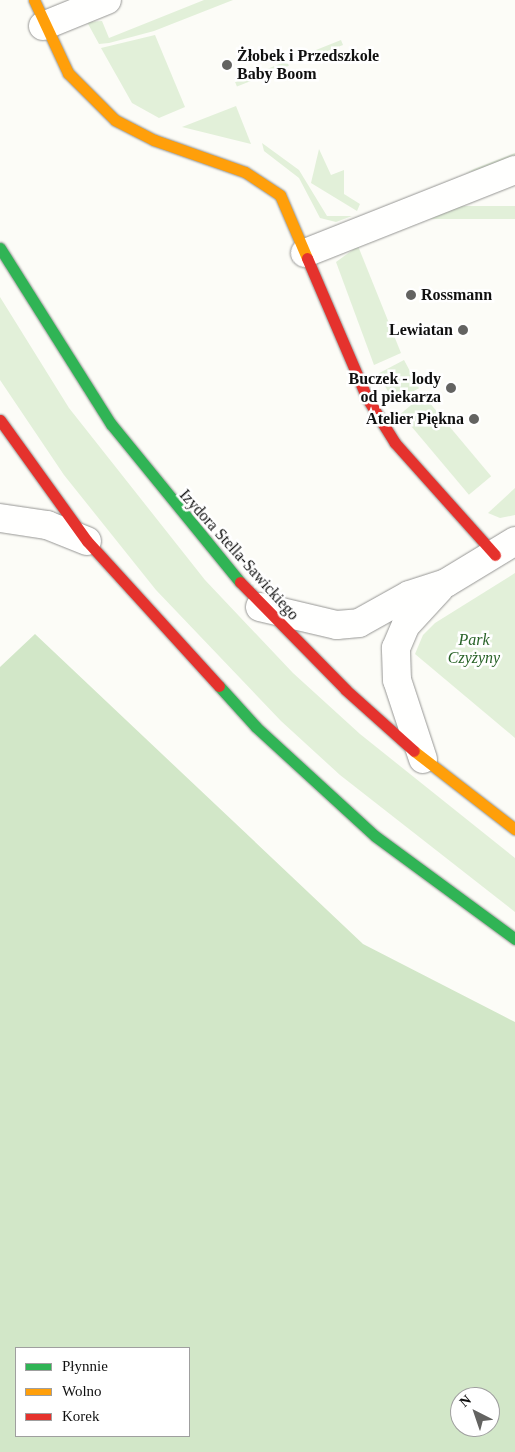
<!DOCTYPE html>
<meta charset="utf-8">
<style>
body{margin:0}
#map{position:relative;width:515px;height:1452px;overflow:hidden;background:#fcfcf7;font-family:"Times New Roman",serif}
div>[style]{position:absolute}
.green>*{inset:0;background:#e2f0d9;transform-origin:0 0}
.forest>*{inset:0;background:#d2e7c8}
.roads{filter:drop-shadow(0 0 1px #969694) drop-shadow(0 0 1px #969694)}
.street>*{height:28px;margin:-14px;padding:0 14px;transform-origin:14px;border-radius:14px;background:#fffffe}
.fast>*{height:11px;margin:-5.5px;padding:0 5.5px;transform-origin:5.5px;border-radius:5.5px;background:#30b455}
.slow>*{height:11px;margin:-5.5px;padding:0 5.5px;transform-origin:5.5px;border-radius:5.5px;background:#ff9f0a}
.jam>*{height:11px;margin:-5.5px;padding:0 5.5px;transform-origin:5.5px;border-radius:5.5px;background:#e5322d}
.dots>*{width:14px;height:14px;translate:-50% -50%;box-sizing:border-box;border:2px solid #fff;border-radius:50%}
span{translate:-50% -50%;white-space:nowrap;text-align:center;line-height:1.15;-webkit-text-stroke:5px #fff;paint-order:stroke}
.poi-label{font-size:16px;color:#101010;font-weight:700}
.left{translate:0 -50%;text-align:left}
.right{translate:-100% -50%;text-align:right}
.street-label{font-size:16px;color:#101010}
.park-label{font-size:16px;color:#286227;font-style:italic}
.legend{position:absolute;left:15px;top:1347px;width:175px;height:90px;box-sizing:border-box;background:#fff;border:1px solid #9f9f9f;margin:0;padding:6px 9px;list-style:none;font-size:15px;color:#101010}
.legend li{display:flex;align-items:center;gap:10px;height:25px}
.legend b{width:25px;border:1px solid #9f9f9f}
.north{position:absolute;left:450px;top:1387px;width:50px;height:50px;box-sizing:border-box;background:#fff;border:1px solid #9f9f9f;border-radius:50%;rotate:319deg;font-size:14px;font-weight:700;line-height:20px;text-align:center;color:#101010}
.north::after{content:'';display:block;margin:auto;width:18px;height:22px;background:#636361;clip-path:polygon(50% 0,100% 100%,50% 72%,0 100%)}
</style>
<div id="map">
<div class="green">
<i style="clip-path:polygon(204px 0,233px 0,154px 31px,109px 43px,99px 44px,87px 22px,102px 21px,109px 38px)"></i>
<i style="clip-path:polygon(155px 35px,185px 107px,159px 118px,132px 103px,101px 48px)"></i>
<i style="clip-path:polygon(341px 40px,343px 45px,298px 62px,296px 58px)"></i>
<i style="left:287px;top:61px;width:5px;height:56px;rotate:68deg"></i>
<i style="clip-path:polygon(236px 106px,251px 144px,182px 127px)"></i>
<i style="clip-path:polygon(262px 143px,299px 170px,327px 216px,352px 216px,336px 222px,320px 218px,299px 178px,264px 151px)"></i>
<i style="clip-path:polygon(319px 149px,331px 175px,344px 170px,344px 194px,360px 204px,357px 211px,311px 183px)"></i>
<i style="clip-path:polygon(515px 153px,515px 159px,466px 173px,474px 169px)"></i>
<i style="left:515px;top:206px;width:13px;height:97px;rotate:90deg"></i>
<i style="clip-path:polygon(358px 246px,401px 353px,374px 365px,336px 262px)"></i>
<i style="clip-path:polygon(0 297px,69px 408px,205px 580px,293px 673px,360px 734px,515px 858px,515px 912px,340px 775px,281px 721px,156px 590px,64px 475px,0 380px)"></i>
<i style="left:404px;top:360px;width:32px;height:29px;rotate:62deg"></i>
<i style="left:423px;top:395px;width:106px;height:29px;rotate:50deg"></i>
<i style="clip-path:polygon(515px 488px,515px 515px,500px 518px,488px 513px)"></i>
<i style="clip-path:polygon(515px 573px,515px 738px,415px 654px,423px 635px,435px 623px)"></i>
</div>
<div class="forest">
<i style="clip-path:polygon(evenodd,35px 634px,363px 944px,515px 1022px,515px 1452px,0 1452px,0 667px,35px 634px,16px 1348px,189px 1348px,189px 1436px,16px 1436px,16px 1348px,35px 634px,460px 1397px,490px 1397px,490px 1427px,460px 1427px,460px 1397px)"></i>
</div>
<div class="roads">
<div class="street">
<i style="left:43px;top:26px;width:69px;rotate:-22.1deg"></i>
<i style="left:305px;top:253px;width:226px;rotate:-21.6deg"></i>
<i style="left:0;top:518px;width:48px;rotate:8.5deg"></i>
<i style="left:47px;top:525px;width:43px;rotate:21.8deg"></i>
<i style="left:260px;top:607px;width:79px;rotate:13.2deg"></i>
<i style="left:337px;top:625px;width:22px;rotate:-5deg"></i>
<i style="left:359px;top:623px;width:57px;rotate:-29.2deg"></i>
<i style="left:409px;top:595px;width:39px;rotate:-18deg"></i>
<i style="left:446px;top:583px;width:81px;rotate:-31.3deg"></i>
<i style="left:423px;top:759px;width:83px;rotate:-108.2deg"></i>
<i style="left:397px;top:680px;width:32px;rotate:-92deg"></i>
<i style="left:396px;top:648px;width:25px;rotate:-67deg"></i>
<i style="left:406px;top:625px;width:50px;rotate:-47.4deg"></i>
</div>
<div class="fast">
<i style="left:0;top:248px;width:208px;rotate:57.8deg"></i>
<i style="left:111px;top:424px;width:204px;rotate:50.8deg"></i>
<i style="left:219px;top:686px;width:55px;rotate:47.9deg"></i>
<i style="left:256px;top:727px;width:161px;rotate:42.5deg"></i>
<i style="left:375px;top:836px;width:174px;rotate:36.3deg"></i>
</div>
<div class="slow">
<i style="left:34px;top:0;width:81px;rotate:65deg"></i>
<i style="left:68px;top:73px;width:66px;rotate:45deg"></i>
<i style="left:115px;top:120px;width:44px;rotate:27.1deg"></i>
<i style="left:154px;top:140px;width:96px;rotate:19.4deg"></i>
<i style="left:245px;top:172px;width:42px;rotate:33.3deg"></i>
<i style="left:280px;top:195px;width:69px;rotate:66.8deg"></i>
<i style="left:414px;top:751px;width:128px;rotate:37.7deg"></i>
</div>
<div class="jam">
<i style="left:307px;top:258px;width:152px;rotate:66.8deg"></i>
<i style="left:367px;top:398px;width:53px;rotate:58.1deg"></i>
<i style="left:395px;top:443px;width:150px;rotate:48.2deg"></i>
<i style="left:0;top:420px;width:149px;rotate:54.3deg"></i>
<i style="left:87px;top:541px;width:196px;rotate:47.7deg"></i>
<i style="left:240px;top:582px;width:151px;rotate:45.5deg"></i>
<i style="left:346px;top:690px;width:91px;rotate:41.9deg"></i>
</div>
</div>
<div class="dots">
<i style="left:227px;top:65px;background:#636361"></i>
<i style="left:411px;top:295px;background:#636361"></i>
<i style="left:463px;top:330px;background:#636361"></i>
<i style="left:451px;top:388px;background:#636361"></i>
<i style="left:474px;top:419px;background:#636361"></i>
</div>
<div class="poi-label">
<span class="left" style="left:237px;top:65px">Żłobek i Przedszkole<br>Baby Boom</span>
<span class="left" style="left:421px;top:295px">Rossmann</span>
<span class="right" style="left:453px;top:330px">Lewiatan</span>
<span class="right" style="left:441px;top:388px">Buczek - lody<br>od piekarza</span>
<span class="right" style="left:464px;top:419px">Atelier Piękna</span>
</div>
<div class="street-label">
<span style="left:239px;top:555px;rotate:48deg">Izydora Stella-Sawickiego</span>
</div>
<div class="park-label">
<span style="left:474px;top:649px">Park<br>Czyżyny</span>
</div>
<ul class="legend">
<li><b style="height:6px;background:#30b455"></b>Płynnie</li>
<li><b style="height:6px;background:#ff9f0a"></b>Wolno</li>
<li><b style="height:6px;background:#e5322d"></b>Korek</li>
</ul>
<div class="north">N</div>
</div>
